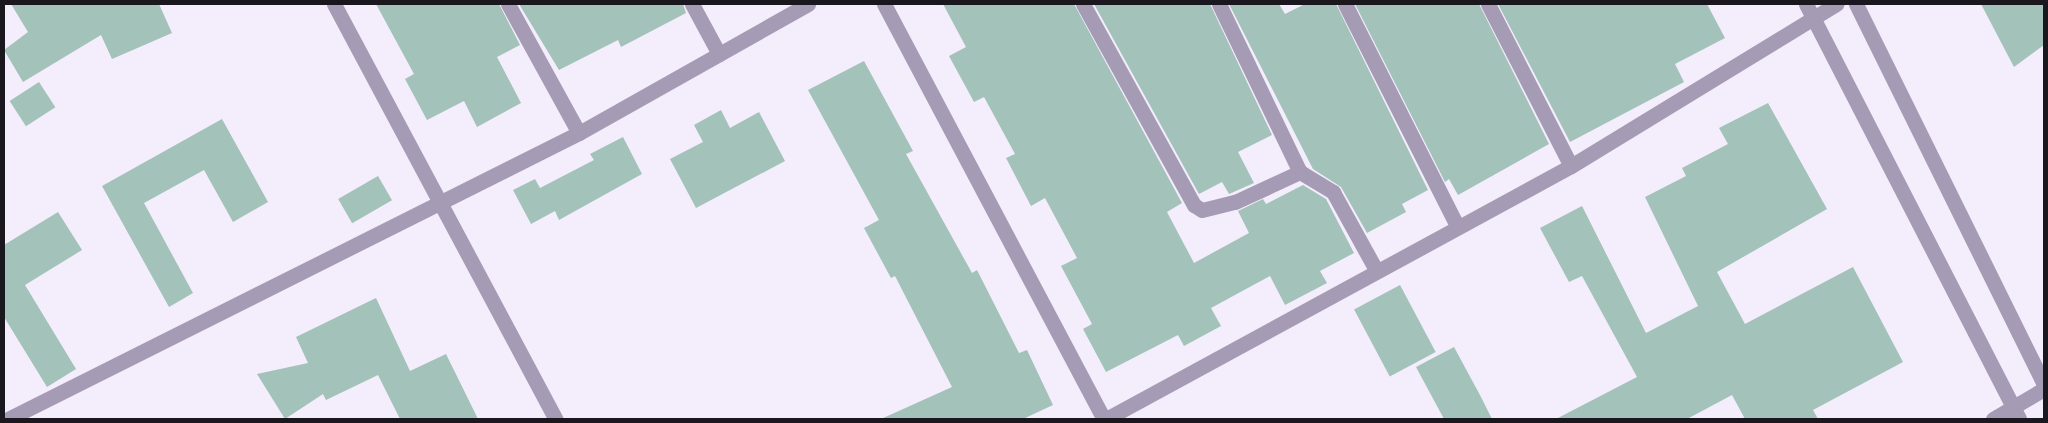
<!DOCTYPE html>
<style>
body{margin:0}
#map{position:relative;width:2048px;height:423px;overflow:hidden;background:#f3edfc;font-family:"Source Serif 4",serif}
div>[style]{position:absolute}
.building>*{inset:0;background:#a3c2b9;transform-origin:0 0}
.minor>*{height:15px;margin:-7.5px;padding:0 7.5px;transform-origin:7.5px;border-radius:7.5px;background:#a69bb4}
span{translate:-50% -50%;white-space:nowrap;text-align:center;line-height:1.15;-webkit-text-stroke:5px #f3edfc;paint-order:stroke}
.frame{position:absolute;inset:0;border:5px solid #1b171f;pointer-events:none}
</style>
<div id="map">
<div class="building">
<i style="clip-path:polygon(11px 4px,159px 4px,172px 33px,112px 59px,101px 35px,23px 82px,4px 50px,28px 32px)"></i>
<i style="clip-path:polygon(376px 4px,499px 4px,520px 45px,497px 57px,521px 103px,477px 127px,464px 101px,427px 120px,405px 79px,414px 74px)"></i>
<i style="clip-path:polygon(519px 4px,683px 4px,686px 13px,621px 47px,618px 40px,559px 70px)"></i>
<i style="clip-path:polygon(943px 4px,1074px 4px,1182px 203px,1167px 212px,1194px 263px,1249px 233px,1238px 211px,1263px 199px,1266px 204px,1303px 185px,1326px 199px,1354px 253px,1320px 271px,1327px 283px,1285px 305px,1270px 276px,1211px 308px,1221px 326px,1184px 346px,1178px 335px,1106px 372px,1083px 329px,1092px 324px,1061px 266px,1077px 258px,1045px 198px,1031px 206px,1006px 158px,1015px 154px,984px 97px,974px 102px,949px 56px,966px 47px)"></i>
<i style="clip-path:polygon(1094px 4px,1210px 4px,1272px 135px,1238px 152px,1254px 183px,1229px 194px,1222px 182px,1199px 194px)"></i>
<i style="clip-path:polygon(1229px 4px,1279px 4px,1285px 14px,1305px 4px,1336px 4px,1428px 190px,1402px 204px,1406px 212px,1367px 233px,1341px 187px,1313px 169px)"></i>
<i style="clip-path:polygon(1355px 4px,1479px 4px,1549px 144px,1458px 195px,1449px 179px,1445px 182px)"></i>
<i style="clip-path:polygon(1498px 4px,1707px 4px,1725px 38px,1675px 64px,1684px 82px,1570px 142px)"></i>
<i style="clip-path:polygon(1981px 4px,2044px 4px,2044px 45px,2014px 67px)"></i>
<i style="clip-path:polygon(864px 61px,913px 151px,906px 154px,972px 273px,977px 270px,1019px 353px,1027px 350px,1053px 405px,1023px 419px,881px 419px,952px 387px,895px 276px,891px 278px,864px 228px,879px 220px,808px 90px)"></i>
<i style="left:39px;top:82px;width:30px;height:35px;rotate:57deg"></i>
<i style="clip-path:polygon(1768px 103px,1827px 209px,1717px 272px,1745px 324px,1853px 267px,1903px 362px,1813px 410px,1818px 419px,1745px 419px,1732px 395px,1687px 419px,1556px 419px,1637px 377px,1582px 276px,1569px 282px,1540px 228px,1582px 206px,1646px 333px,1698px 306px,1645px 197px,1686px 176px,1682px 168px,1728px 144px,1719px 128px)"></i>
<i style="clip-path:polygon(721px 110px,730px 128px,759px 112px,785px 161px,696px 208px,670px 159px,703px 142px,694px 125px)"></i>
<i style="clip-path:polygon(222px 119px,268px 202px,233px 222px,204px 170px,144px 203px,193px 293px,169px 307px,102px 186px)"></i>
<i style="clip-path:polygon(623px 137px,642px 174px,559px 220px,555px 211px,531px 224px,513px 190px,535px 179px,540px 188px,594px 160px,590px 154px)"></i>
<i style="left:378px;top:176px;width:28px;height:46px;rotate:60deg"></i>
<i style="clip-path:polygon(58px 212px,82px 250px,25px 285px,76px 369px,47px 387px,4px 317px,4px 245px)"></i>
<i style="left:1400px;top:285px;width:76px;height:52px;rotate:62deg"></i>
<i style="clip-path:polygon(376px 298px,410px 371px,446px 354px,478px 419px,400px 419px,378px 375px,326px 400px,323px 394px,285px 419px,257px 374px,308px 363px,296px 337px)"></i>
<i style="clip-path:polygon(1454px 347px,1481px 397px,1492px 419px,1444px 419px,1416px 367px)"></i>
</div>
<div class="minor">
<i style="left:334px;top:4px;width:471px;rotate:61.9deg"></i>
<i style="left:508px;top:4px;width:147px;rotate:61.2deg"></i>
<i style="left:692px;top:4px;width:57px;rotate:61.6deg"></i>
<i style="left:884px;top:4px;width:470px;rotate:62.1deg"></i>
<i style="left:1083px;top:4px;width:230px;rotate:61.1deg"></i>
<i style="left:1194px;top:205px;width:9px;rotate:32deg"></i>
<i style="left:1202px;top:210px;width:34px;rotate:-14deg"></i>
<i style="left:1235px;top:202px;width:72px;rotate:-24.8deg"></i>
<i style="left:1219px;top:4px;width:187px;rotate:64.3deg"></i>
<i style="left:1300px;top:172px;width:39px;rotate:31deg"></i>
<i style="left:1333px;top:192px;width:89px;rotate:61.1deg"></i>
<i style="left:1345px;top:4px;width:249px;rotate:63.2deg"></i>
<i style="left:1488px;top:4px;width:182px;rotate:62.9deg"></i>
<i style="left:1806px;top:4px;width:466px;rotate:62.8deg"></i>
<i style="left:1856px;top:4px;width:424px;rotate:63.7deg"></i>
<i style="left:8px;top:419px;width:639px;rotate:-26.61deg"></i>
<i style="left:579px;top:133px;width:263px;rotate:-29.4deg"></i>
<i style="left:1106px;top:419px;width:529px;rotate:-28.55deg"></i>
<i style="left:1571px;top:166px;width:311px;rotate:-31.4deg"></i>
<i style="left:1993px;top:419px;width:59px;rotate:-30.5deg"></i>
</div>
<div class="frame"></div>
</div>
